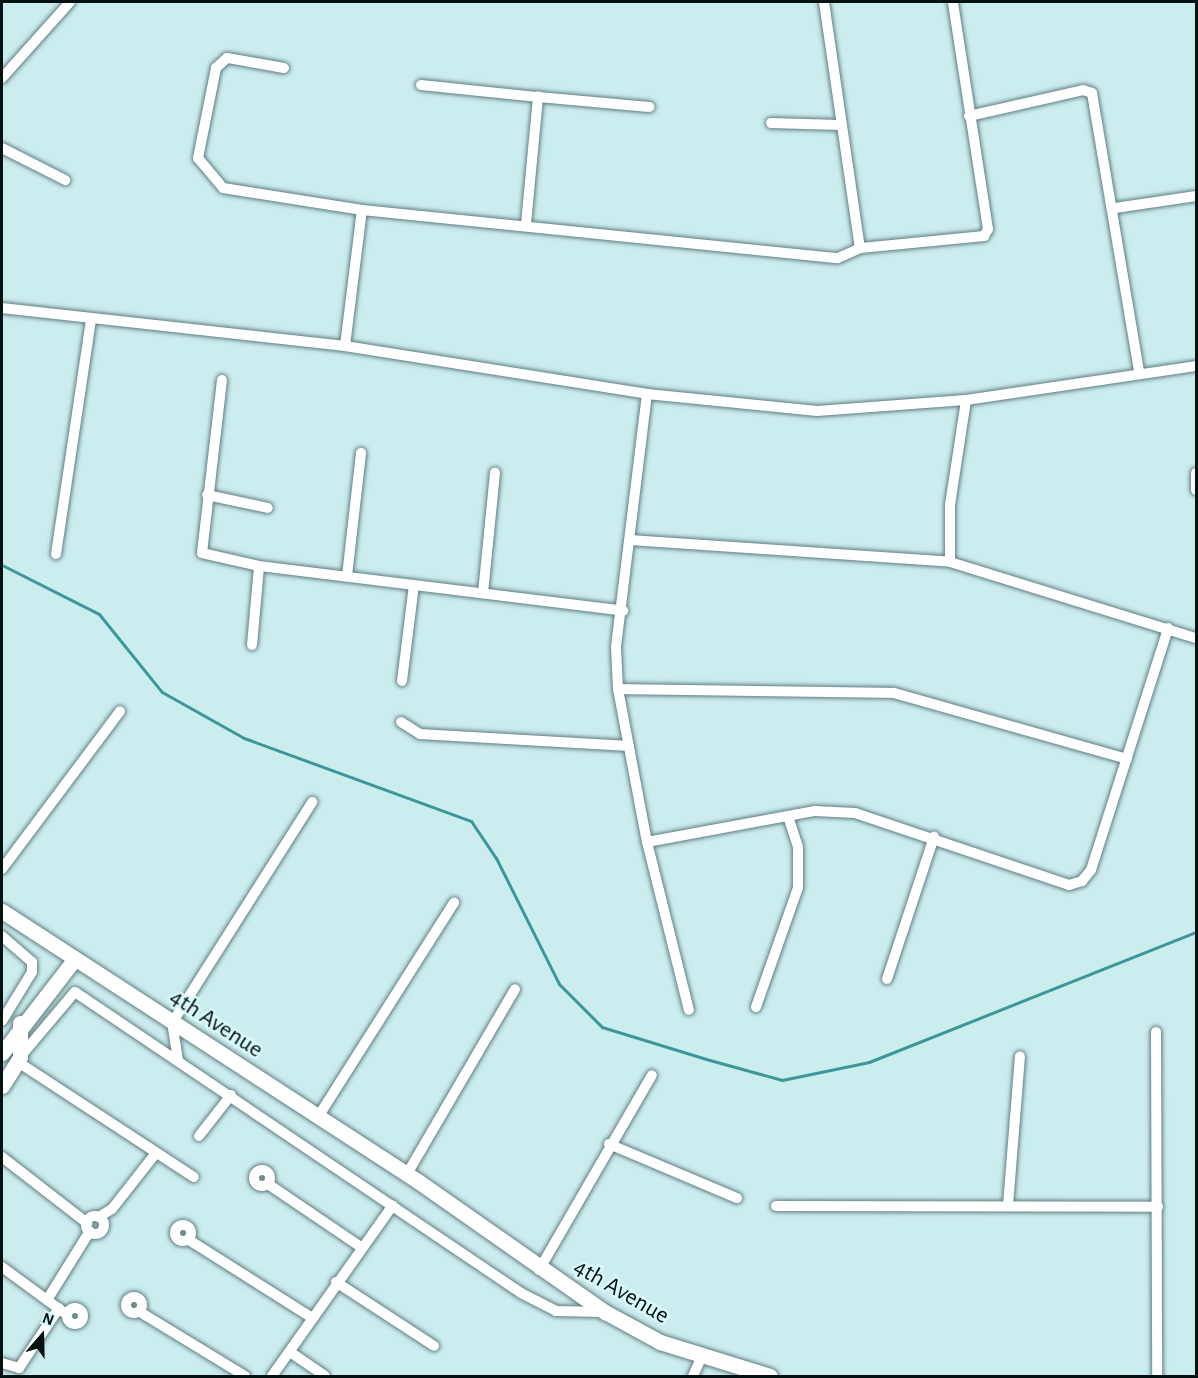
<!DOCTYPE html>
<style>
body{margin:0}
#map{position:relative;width:1198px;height:1378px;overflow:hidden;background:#ccedee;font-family:"Alegreya Sans",sans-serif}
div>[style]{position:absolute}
.stream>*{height:3px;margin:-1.5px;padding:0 1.5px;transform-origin:1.5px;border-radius:1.5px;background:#3c979b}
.roads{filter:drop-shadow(0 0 2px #607e80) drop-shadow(0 0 2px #607e80)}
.street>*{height:10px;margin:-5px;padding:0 5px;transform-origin:5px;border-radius:5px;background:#fff}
.street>.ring{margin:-5px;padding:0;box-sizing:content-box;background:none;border:10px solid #fff;border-radius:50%}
.secondary>*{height:15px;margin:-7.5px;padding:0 7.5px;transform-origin:7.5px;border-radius:7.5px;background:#fff}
span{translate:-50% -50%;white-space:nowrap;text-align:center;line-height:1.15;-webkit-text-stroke:5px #d9fafb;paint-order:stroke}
.street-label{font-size:24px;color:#061112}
.frame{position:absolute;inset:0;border:3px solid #061112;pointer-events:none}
.north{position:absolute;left:12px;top:1306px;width:60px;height:60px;-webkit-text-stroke:4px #d9fafb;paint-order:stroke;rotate:20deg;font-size:16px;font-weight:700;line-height:24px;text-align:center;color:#061112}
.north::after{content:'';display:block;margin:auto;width:21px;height:27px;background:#061112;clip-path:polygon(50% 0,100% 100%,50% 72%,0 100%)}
</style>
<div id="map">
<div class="stream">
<i style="left:2px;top:565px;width:109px;rotate:26.8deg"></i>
<i style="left:99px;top:614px;width:100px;rotate:51.1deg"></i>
<i style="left:162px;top:692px;width:94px;rotate:29.3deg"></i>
<i style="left:244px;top:738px;width:242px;rotate:20.1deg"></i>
<i style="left:471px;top:821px;width:45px;rotate:56deg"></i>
<i style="left:496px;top:858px;width:141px;rotate:63.4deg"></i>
<i style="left:559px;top:984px;width:61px;rotate:45deg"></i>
<i style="left:602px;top:1027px;width:109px;rotate:17.1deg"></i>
<i style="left:706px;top:1059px;width:79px;rotate:15.4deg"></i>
<i style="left:782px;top:1080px;width:89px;rotate:-11.7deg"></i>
<i style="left:869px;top:1062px;width:352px;rotate:-21.7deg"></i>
</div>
<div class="roads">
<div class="street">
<i style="left:824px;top:2px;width:249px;rotate:81.7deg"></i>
<i style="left:284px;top:68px;width:58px;rotate:-170deg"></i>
<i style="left:227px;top:58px;width:15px;rotate:138deg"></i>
<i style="left:216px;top:68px;width:92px;rotate:101.3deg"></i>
<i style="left:198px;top:158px;width:39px;rotate:50deg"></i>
<i style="left:223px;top:188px;width:141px;rotate:9deg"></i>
<i style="left:362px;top:210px;width:478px;rotate:5.8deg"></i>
<i style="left:838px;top:258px;width:24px;rotate:-24deg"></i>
<i style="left:860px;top:248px;width:125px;rotate:-5.5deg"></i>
<i style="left:984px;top:236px;width:8px;rotate:-60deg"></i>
<i style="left:988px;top:229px;width:230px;rotate:-98.8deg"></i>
<i style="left:2px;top:78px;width:102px;rotate:-48.2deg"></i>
<i style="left:421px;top:85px;width:118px;rotate:5.9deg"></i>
<i style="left:969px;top:116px;width:117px;rotate:-12.8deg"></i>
<i style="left:1083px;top:90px;width:9px;rotate:18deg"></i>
<i style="left:1092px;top:93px;width:283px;rotate:80.4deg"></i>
<i style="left:771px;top:123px;width:69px;rotate:1.7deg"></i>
<i style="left:2px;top:148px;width:71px;rotate:26.9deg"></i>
<i style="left:1115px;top:208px;width:82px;rotate:-8.4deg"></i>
<i style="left:526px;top:224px;width:128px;rotate:-84.6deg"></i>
<i style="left:538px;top:97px;width:112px;rotate:5.1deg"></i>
<i style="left:2px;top:308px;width:345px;rotate:6.3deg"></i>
<i style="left:345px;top:346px;width:306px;rotate:9deg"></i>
<i style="left:647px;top:394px;width:171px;rotate:5.7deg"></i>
<i style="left:817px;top:411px;width:149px;rotate:-4.2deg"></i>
<i style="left:966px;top:400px;width:232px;rotate:-8.4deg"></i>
<i style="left:345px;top:346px;width:137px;rotate:-82.9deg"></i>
<i style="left:222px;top:380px;width:174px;rotate:96.6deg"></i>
<i style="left:202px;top:553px;width:58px;rotate:12.8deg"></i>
<i style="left:259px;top:566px;width:367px;rotate:7deg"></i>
<i style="left:647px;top:394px;width:255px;rotate:97deg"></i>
<i style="left:616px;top:647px;width:42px;rotate:87.3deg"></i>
<i style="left:618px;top:689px;width:156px;rotate:79.3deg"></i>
<i style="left:647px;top:842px;width:173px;rotate:76deg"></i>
<i style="left:1196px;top:473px;width:17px;rotate:90deg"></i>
<i style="left:207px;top:495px;width:62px;rotate:12deg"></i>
<i style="left:631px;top:540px;width:320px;rotate:3.9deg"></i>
<i style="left:950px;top:562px;width:257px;rotate:17.2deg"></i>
<i style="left:56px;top:554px;width:238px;rotate:-81.5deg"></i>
<i style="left:950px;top:562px;width:57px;rotate:-90deg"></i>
<i style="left:950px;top:505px;width:106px;rotate:-81.3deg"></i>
<i style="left:347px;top:576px;width:124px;rotate:-83.5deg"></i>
<i style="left:483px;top:593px;width:121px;rotate:-84.3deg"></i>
<i style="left:252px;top:645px;width:79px;rotate:-84.9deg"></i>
<i style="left:402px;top:681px;width:97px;rotate:-82.9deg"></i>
<i style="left:618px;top:689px;width:276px;rotate:0.8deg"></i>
<i style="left:894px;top:693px;width:242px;rotate:15.8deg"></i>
<i style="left:401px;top:722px;width:22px;rotate:32deg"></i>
<i style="left:420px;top:734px;width:209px;rotate:3.3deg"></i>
<i style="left:647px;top:842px;width:171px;rotate:-10.5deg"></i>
<i style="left:815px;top:811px;width:40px;rotate:2.9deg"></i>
<i style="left:855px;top:813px;width:226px;rotate:18.6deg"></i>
<i style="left:1069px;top:885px;width:14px;rotate:-17deg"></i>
<i style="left:1082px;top:881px;width:14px;rotate:-51deg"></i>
<i style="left:1091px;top:870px;width:254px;rotate:-72.3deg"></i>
<i style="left:2px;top:869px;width:197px;rotate:-53.2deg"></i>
<i style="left:2px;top:936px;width:40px;rotate:41deg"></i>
<i style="left:32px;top:962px;width:10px;rotate:90deg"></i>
<i style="left:32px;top:972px;width:57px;rotate:121.5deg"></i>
<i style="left:887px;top:979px;width:150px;rotate:-71.7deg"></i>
<i style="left:756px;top:1007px;width:126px;rotate:-70.6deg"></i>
<i style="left:798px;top:888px;width:41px;rotate:-90deg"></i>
<i style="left:798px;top:847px;width:32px;rotate:-108deg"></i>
<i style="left:1156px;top:1032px;width:344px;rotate:89.8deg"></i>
<i style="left:20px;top:1057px;width:85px;rotate:-49.8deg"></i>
<i style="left:75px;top:992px;width:538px;rotate:34.01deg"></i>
<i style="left:521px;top:1293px;width:39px;rotate:27deg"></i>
<i style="left:556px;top:1311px;width:48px;rotate:1.2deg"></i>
<i style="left:178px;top:1060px;width:37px;rotate:-99deg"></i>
<i style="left:172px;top:1023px;width:262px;rotate:-57.6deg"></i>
<i style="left:18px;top:1062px;width:210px;rotate:33.2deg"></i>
<i style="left:318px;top:1117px;width:254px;rotate:-57.6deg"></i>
<i style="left:199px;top:1136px;width:52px;rotate:-52deg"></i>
<i style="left:609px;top:1144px;width:139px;rotate:22.9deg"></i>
<i style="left:2px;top:1157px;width:108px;rotate:37.8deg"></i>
<i class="ring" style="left:254px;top:1170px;width:6px;height:6px"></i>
<i style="left:407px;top:1174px;width:214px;rotate:-59.7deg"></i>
<i style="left:268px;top:1184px;width:112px;rotate:34.1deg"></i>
<i style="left:1008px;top:1205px;width:149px;rotate:-85.4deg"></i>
<i style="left:776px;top:1206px;width:382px;rotate:0.1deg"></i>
<i class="ring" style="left:86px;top:1216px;width:8px;height:8px"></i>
<i style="left:99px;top:1217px;width:15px;rotate:-32deg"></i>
<i style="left:112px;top:1209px;width:71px;rotate:-51.8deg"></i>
<i class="ring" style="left:175px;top:1225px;width:6px;height:6px"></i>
<i style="left:189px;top:1240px;width:144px;rotate:32.3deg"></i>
<i style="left:2px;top:1267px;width:79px;rotate:36.3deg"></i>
<i style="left:539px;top:1270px;width:225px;rotate:-59.9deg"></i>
<i style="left:336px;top:1282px;width:117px;rotate:33.1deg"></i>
<i class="ring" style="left:126px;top:1297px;width:6px;height:6px"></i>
<i style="left:47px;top:1300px;width:81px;rotate:-58.1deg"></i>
<i class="ring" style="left:67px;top:1308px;width:6px;height:6px"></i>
<i style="left:140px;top:1312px;width:123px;rotate:31.4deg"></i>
<i style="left:290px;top:1352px;width:42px;rotate:34.4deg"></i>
<i style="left:2px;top:1363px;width:18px;rotate:16deg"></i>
<i style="left:19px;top:1368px;width:72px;rotate:-56.3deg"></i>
<i style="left:272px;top:1376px;width:209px;rotate:-54.7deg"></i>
<i style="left:693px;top:1376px;width:20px;rotate:-66deg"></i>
</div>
<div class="secondary">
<i style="left:2px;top:911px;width:497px;rotate:33deg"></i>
<i style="left:419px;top:1182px;width:227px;rotate:35deg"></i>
<i style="left:605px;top:1312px;width:63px;rotate:28.6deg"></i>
<i style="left:660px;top:1342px;width:115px;rotate:17.2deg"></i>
<i style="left:2px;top:1053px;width:116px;rotate:-52.3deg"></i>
<i style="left:2px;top:1086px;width:34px;rotate:-58deg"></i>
<i style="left:20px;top:1057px;width:34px;rotate:-90deg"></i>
</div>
</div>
<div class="street-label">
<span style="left:216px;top:1024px;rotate:33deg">4th Avenue</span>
<span style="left:621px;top:1292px;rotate:30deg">4th Avenue</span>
</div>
<div class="frame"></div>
<div class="north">N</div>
</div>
